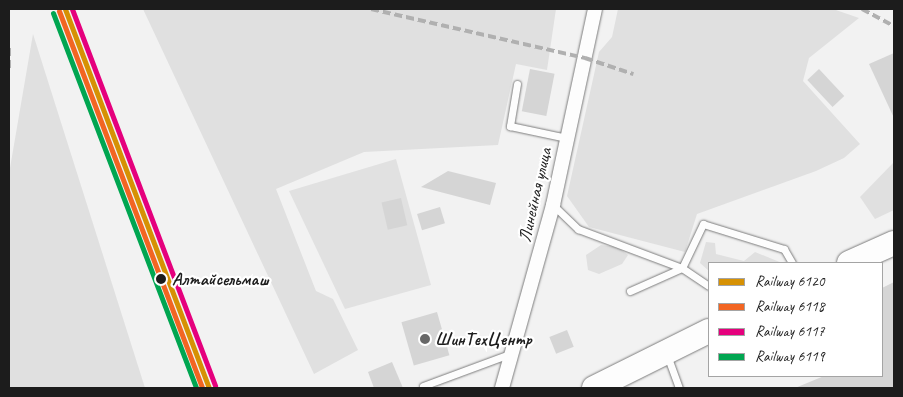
<!DOCTYPE html>
<meta charset="utf-8">
<style>
body{margin:0}
#map{position:relative;width:903px;height:397px;overflow:hidden;background:#f2f2f2;font-family:Caveat,sans-serif}
div>[style]{position:absolute}
.built>*{inset:0;background:#e1e1e1}
.green>*{inset:0;background:#e0e0e0}
.building>*{inset:0;background:#d5d5d5;transform-origin:0 0}
.roads{filter:drop-shadow(0 0 1px #7c7c7c) drop-shadow(0 0 1px #7c7c7c)}
.service>*{height:7px;margin:-3.5px;padding:0 3.5px;transform-origin:3.5px;border-radius:3.5px;background:#fdfdfd}
.minor>*{height:14px;margin:-7px;padding:0 7px;transform-origin:7px;border-radius:7px;background:#fdfdfd}
.trunk>*{height:24px;margin:-12px;padding:0 12px;transform-origin:12px;border-radius:12px;background:#fdfdfd}
.rail>*{height:4px;margin-top:-2px;transform-origin:0;background:repeating-linear-gradient(90deg,#b0b0b0 0 8px,transparent 0 12px)}
.rail-1>*{height:5px;margin:-2.5px;padding:0 2.5px;transform-origin:2.5px;border-radius:2.5px;background:#d69104}
.rail-2>*{height:5px;margin:-2.5px;padding:0 2.5px;transform-origin:2.5px;border-radius:2.5px;background:#f26522}
.rail-3>*{height:5px;margin:-2.5px;padding:0 2.5px;transform-origin:2.5px;border-radius:2.5px;background:#e5007d}
.rail-4>*{height:5px;margin:-2.5px;padding:0 2.5px;transform-origin:2.5px;border-radius:2.5px;background:#00a651}
.dots>*{width:14px;height:14px;translate:-50% -50%;box-sizing:border-box;border:2px solid #fff;border-radius:50%}
span{translate:-50% -50%;white-space:nowrap;text-align:center;line-height:1.15;-webkit-text-stroke:4.5px #fff;paint-order:stroke}
.street-label{font-size:18px;color:#1c1c1c}
.stop-label{font-size:18px;color:#1c1c1c;font-weight:700}
.left{translate:0 -50%;text-align:left}
.poi-label{font-size:18px;color:#1c1c1c;font-weight:700}
.frame{position:absolute;inset:0;border:10px solid #1c1c1c;pointer-events:none}
.legend{position:absolute;left:708px;top:262px;width:175px;height:115px;box-sizing:border-box;background:#fff;border:1px solid #a4a4a4;margin:0;padding:6px 9px;list-style:none;font-size:15px;color:#1c1c1c}
.legend li{display:flex;align-items:center;gap:10px;height:25px}
.legend b{width:25px;border:1px solid #a4a4a4}
</style>
<div id="map">
<div class="built">
<i style="clip-path:polygon(396px 159px,431px 285px,345px 309px,289px 191px)"></i>
</div>
<div class="green">
<i style="clip-path:polygon(143px 9px,556px 9px,547px 70px,516px 64px,498px 145px,364px 152px,276px 189px,316px 291px,333px 299px,358px 350px,314px 374px)"></i>
<i style="clip-path:polygon(618px 9px,833px 9px,859px 18px,809px 58px,803px 81px,860px 144px,844px 158px,816px 171px,697px 214px,685px 252px,589px 227px,567px 196px,599px 52px,612px 37px)"></i>
<i style="clip-path:polygon(33px 34px,145px 388px,9px 388px,9px 174px)"></i>
<i style="clip-path:polygon(894px 162px,894px 210px,875px 219px,860px 197px)"></i>
<i style="clip-path:polygon(706px 242px,715px 243px,716px 254px,744px 261px,755px 252px,782px 263px,709px 263px,709px 271px,700px 263px)"></i>
<i style="clip-path:polygon(601px 245px,617px 247px,628px 255px,622px 264px,599px 274px,588px 270px,586px 255px)"></i>
</div>
<div class="building">
<i style="clip-path:polygon(894px 53px,894px 118px,869px 64px)"></i>
<i style="left:530px;top:69px;width:25px;height:43px;rotate:11deg"></i>
<i style="left:819px;top:69px;width:37px;height:16px;rotate:47deg"></i>
<i style="clip-path:polygon(448px 171px,496px 183px,490px 205px,421px 187px)"></i>
<i style="left:401px;top:198px;width:28px;height:20px;rotate:77deg"></i>
<i style="left:440px;top:207px;width:17px;height:24px;rotate:73deg"></i>
<i style="clip-path:polygon(894px 282px,894px 388px,795px 388px,824px 376px,882px 376px,882px 288px)"></i>
<i style="left:437px;top:312px;width:45px;height:37px;rotate:74deg"></i>
<i style="left:567px;top:330px;width:18px;height:19px;rotate:68deg"></i>
<i style="clip-path:polygon(392px 362px,403px 388px,374px 388px,368px 372px)"></i>
</div>
<div class="roads">
<div class="service">
<i style="left:517px;top:84px;width:43px;rotate:99.5deg"></i>
<i style="left:510px;top:126px;width:58px;rotate:11.9deg"></i>
<i style="left:553px;top:205px;width:35px;rotate:44deg"></i>
<i style="left:578px;top:229px;width:111px;rotate:20.6deg"></i>
<i style="left:682px;top:268px;width:49px;rotate:-64.5deg"></i>
<i style="left:703px;top:224px;width:85px;rotate:17.2deg"></i>
<i style="left:784px;top:249px;width:16px;rotate:60deg"></i>
<i style="left:630px;top:291px;width:57px;rotate:-23.9deg"></i>
<i style="left:682px;top:268px;width:32px;rotate:34deg"></i>
<i style="left:667px;top:355px;width:35px;rotate:70deg"></i>
<i style="left:423px;top:386px;width:95px;rotate:-20.3deg"></i>
</div>
<div class="minor">
<i style="left:502px;top:388px;width:190px;rotate:-74.4deg"></i>
<i style="left:553px;top:205px;width:200px;rotate:-77.9deg"></i>
</div>
<div class="trunk">
<i style="left:849px;top:263px;width:49px;rotate:-24deg"></i>
<i style="left:594px;top:388px;width:128px;rotate:-26.4deg"></i>
</div>
</div>
<div class="rail">
<i style="left:371px;top:9px;width:220px;rotate:12.9deg"></i>
<i style="left:585px;top:58px;width:51px;rotate:18.4deg"></i>
<i style="left:862px;top:9px;width:36px;rotate:28deg"></i>
<i style="left:9px;top:48px;width:23px;rotate:90deg"></i>
</div>
<div class="rail-1">
<i style="left:65px;top:9px;width:405px;rotate:69.2deg"></i>
</div>
<div class="rail-2">
<i style="left:59px;top:11px;width:403px;rotate:69.2deg"></i>
</div>
<div class="rail-3">
<i style="left:72px;top:9px;width:403px;rotate:69.2deg"></i>
</div>
<div class="rail-4">
<i style="left:53px;top:13px;width:401px;rotate:69.1deg"></i>
</div>
<div class="dots">
<i style="left:161px;top:279px;background:#1c1c1c"></i>
<i style="left:425px;top:339px;background:#676767"></i>
</div>
<div class="street-label">
<span style="left:535px;top:195px;rotate:-77deg">Линейная улица</span>
</div>
<div class="stop-label">
<span class="left" style="left:172px;top:279px">Алтайсельмаш</span>
</div>
<div class="poi-label">
<span class="left" style="left:435px;top:339px">ШинТехЦентр</span>
</div>
<div class="frame"></div>
<ul class="legend">
<li><b style="height:6px;background:#d69104"></b>Railway 6120</li>
<li><b style="height:6px;background:#f26522"></b>Railway 6118</li>
<li><b style="height:6px;background:#e5007d"></b>Railway 6117</li>
<li><b style="height:6px;background:#00a651"></b>Railway 6119</li>
</ul>
</div>
